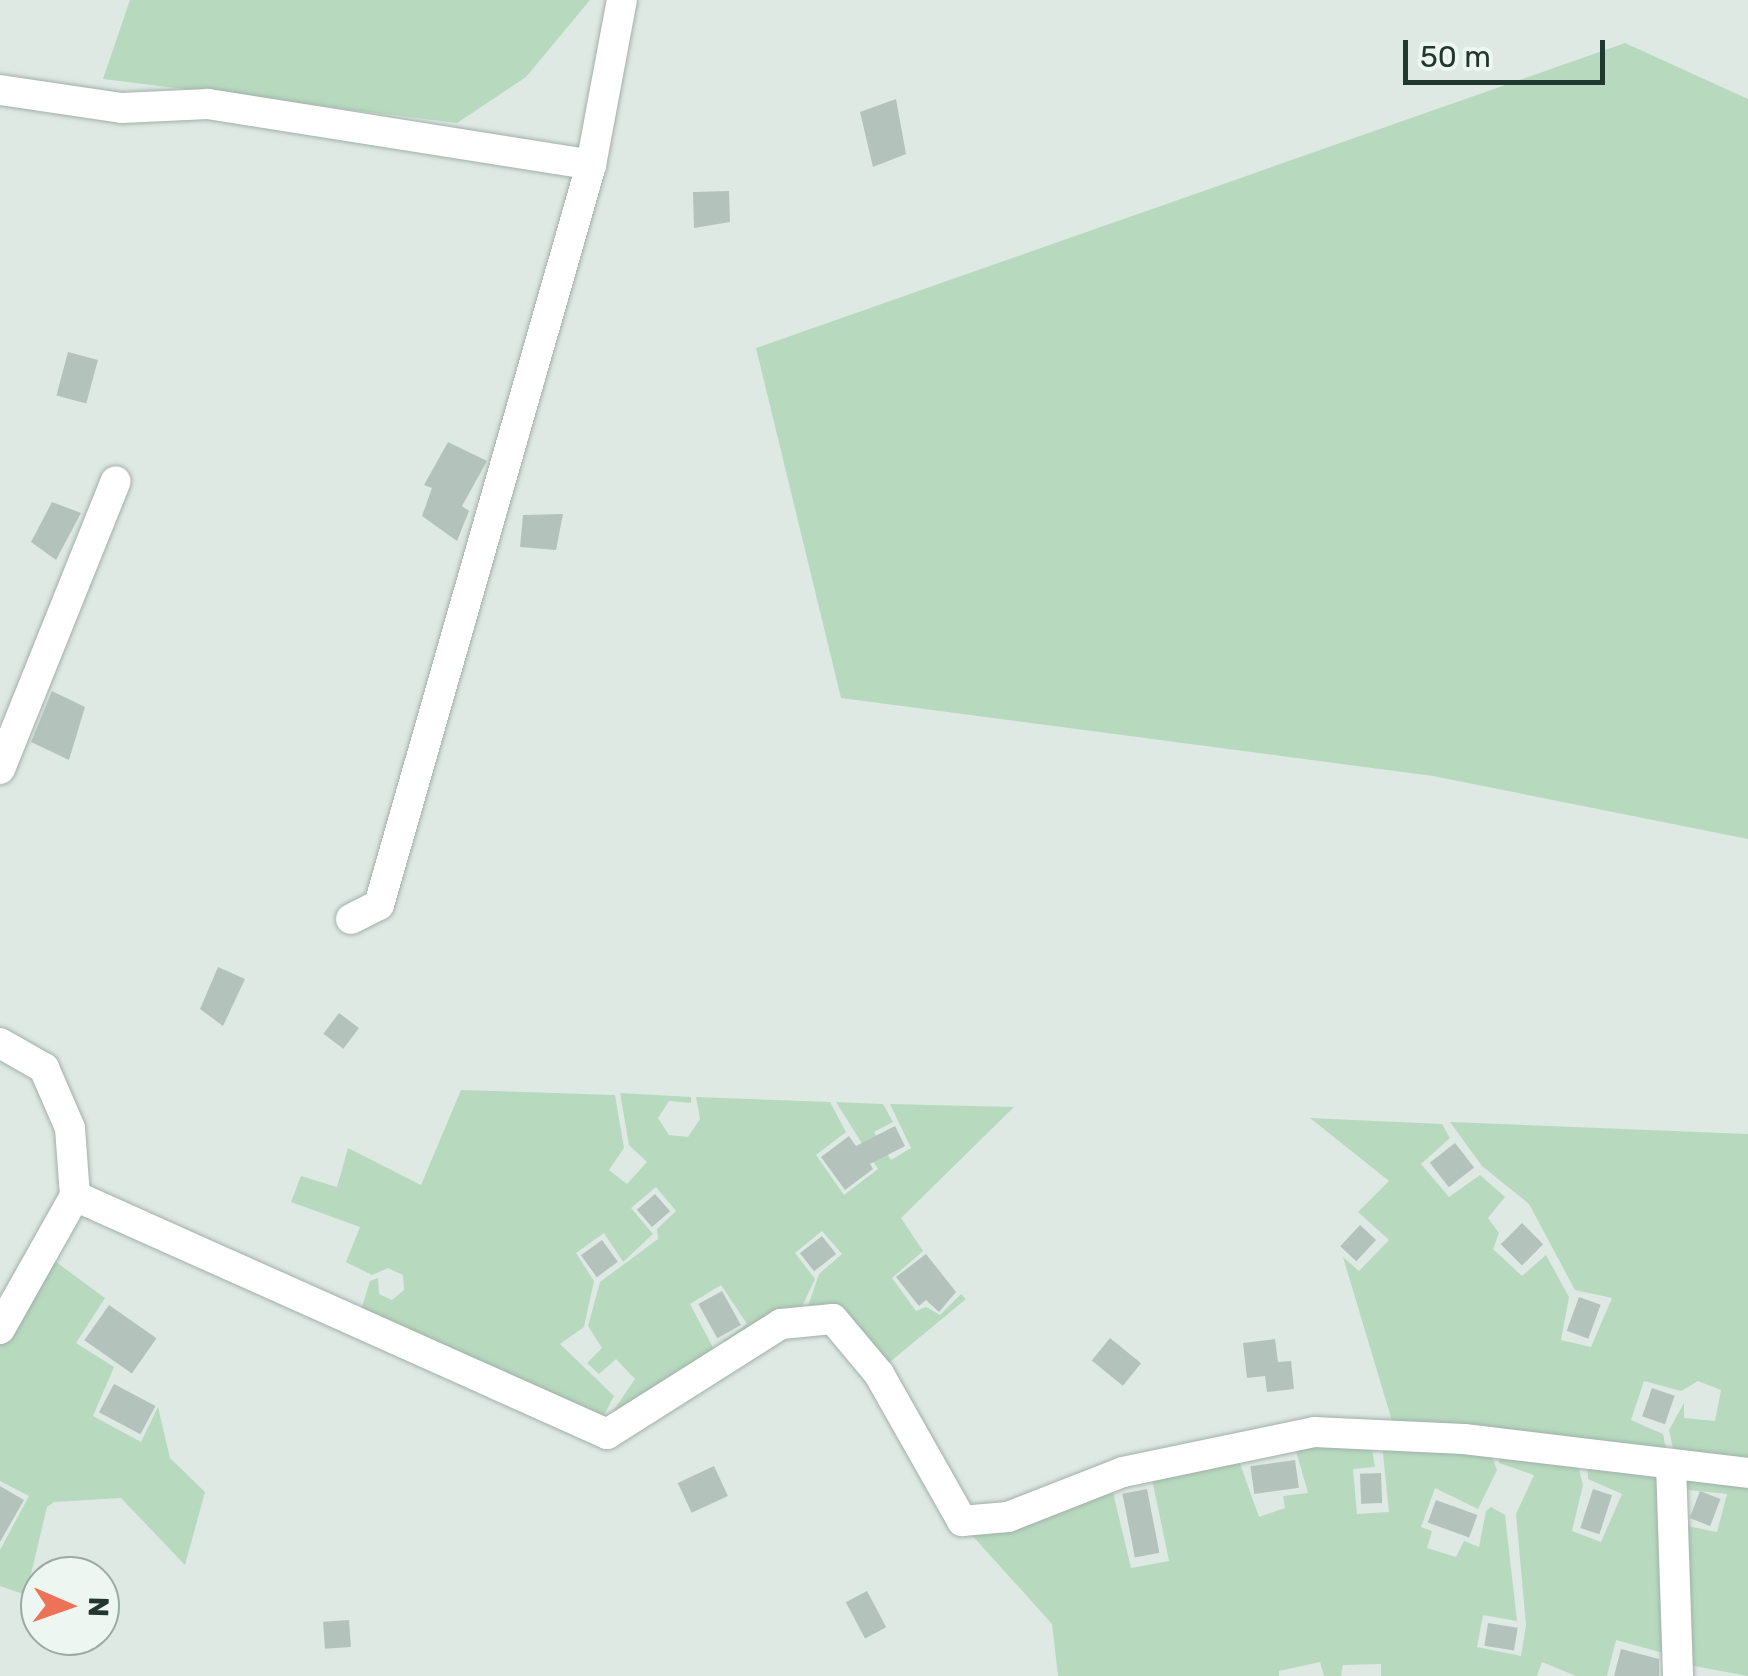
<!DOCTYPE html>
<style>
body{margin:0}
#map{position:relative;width:1748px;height:1676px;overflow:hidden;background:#dee9e3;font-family:Rubik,sans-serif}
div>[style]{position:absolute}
.green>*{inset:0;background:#b7dabe}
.building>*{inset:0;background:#b3c3bc;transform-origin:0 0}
.roads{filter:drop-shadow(0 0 2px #a1b0aa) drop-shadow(0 0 2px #a1b0aa)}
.street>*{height:30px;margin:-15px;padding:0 15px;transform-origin:15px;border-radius:15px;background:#fff}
span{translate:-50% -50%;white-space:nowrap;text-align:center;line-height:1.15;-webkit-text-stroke:8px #eef6f1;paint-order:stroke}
.north{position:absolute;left:20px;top:1556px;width:100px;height:100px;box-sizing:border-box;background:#eef6f1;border:2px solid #9caaa4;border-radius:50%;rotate:92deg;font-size:28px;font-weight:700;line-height:40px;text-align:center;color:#203830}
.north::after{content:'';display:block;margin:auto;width:35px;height:45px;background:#ed7258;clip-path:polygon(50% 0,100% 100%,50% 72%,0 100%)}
.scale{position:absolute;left:1403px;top:40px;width:202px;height:45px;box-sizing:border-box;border:5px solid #203830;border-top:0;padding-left:12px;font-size:30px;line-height:35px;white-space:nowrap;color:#203830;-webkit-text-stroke:8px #eef6f1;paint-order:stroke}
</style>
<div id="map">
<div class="green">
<i style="clip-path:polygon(130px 0,590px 0,526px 77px,457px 123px,103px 79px)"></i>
<i style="clip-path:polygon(1625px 43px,1748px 99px,1748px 839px,1433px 776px,841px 698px,756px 348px)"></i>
<i style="clip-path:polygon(461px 1090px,615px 1095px,624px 1148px,609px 1170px,627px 1184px,647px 1162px,629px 1145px,620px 1093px,691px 1097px,691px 1103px,669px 1101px,658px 1118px,669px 1135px,688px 1137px,700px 1119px,696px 1097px,830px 1102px,846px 1132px,816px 1155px,844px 1195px,878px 1169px,836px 1102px,883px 1104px,893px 1122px,874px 1132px,891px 1160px,911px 1148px,890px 1104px,1014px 1107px,901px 1218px,923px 1251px,892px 1278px,916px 1311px,926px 1307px,940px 1315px,961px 1294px,966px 1299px,885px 1366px,807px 1309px,819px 1274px,842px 1254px,822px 1231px,795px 1253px,815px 1279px,800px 1311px,724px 1354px,723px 1341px,747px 1324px,721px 1285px,690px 1304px,718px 1357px,605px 1423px,635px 1379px,616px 1359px,599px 1374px,587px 1363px,602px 1348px,588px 1326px,600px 1282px,658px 1239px,657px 1229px,676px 1211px,656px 1187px,631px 1208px,653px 1234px,623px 1262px,604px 1233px,576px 1253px,594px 1281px,584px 1327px,560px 1344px,614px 1396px,597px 1428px,357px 1323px,370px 1281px,378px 1278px,379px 1294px,392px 1300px,404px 1290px,403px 1275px,388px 1268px,372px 1275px,346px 1262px,360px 1227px,291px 1202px,301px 1176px,337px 1187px,348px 1148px,421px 1185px)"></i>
<i style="clip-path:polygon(1310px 1118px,1442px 1124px,1450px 1138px,1421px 1164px,1449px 1197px,1480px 1175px,1505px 1197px,1488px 1218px,1499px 1233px,1493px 1249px,1522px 1276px,1546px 1255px,1569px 1297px,1561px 1340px,1591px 1347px,1612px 1298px,1575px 1290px,1529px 1204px,1482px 1166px,1450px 1122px,1748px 1134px,1748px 1465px,1675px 1458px,1669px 1430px,1684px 1403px,1684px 1418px,1715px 1421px,1721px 1390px,1698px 1381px,1681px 1391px,1644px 1381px,1631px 1420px,1663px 1434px,1668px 1459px,1395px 1431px,1343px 1257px,1359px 1271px,1389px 1240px,1358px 1212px,1389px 1181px)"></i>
<i style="clip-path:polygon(52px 1259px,105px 1298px,76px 1343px,114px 1367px,93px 1416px,141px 1442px,158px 1407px,170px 1458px,205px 1492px,185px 1565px,121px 1498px,54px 1502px,47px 1507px,26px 1595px,0 1586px,0 1550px,29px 1496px,0 1481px,0 1340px)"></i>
<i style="clip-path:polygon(1371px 1443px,1375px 1467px,1353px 1469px,1357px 1514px,1389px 1512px,1382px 1444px,1490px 1451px,1497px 1470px,1478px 1509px,1435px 1488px,1421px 1527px,1432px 1531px,1427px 1548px,1456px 1557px,1464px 1541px,1479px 1547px,1486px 1511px,1491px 1507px,1505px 1515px,1517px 1621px,1483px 1615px,1477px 1647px,1521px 1656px,1526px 1625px,1516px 1514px,1534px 1475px,1499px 1463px,1500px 1448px,1577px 1462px,1583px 1485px,1572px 1531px,1601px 1542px,1622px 1494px,1588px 1479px,1587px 1460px,1668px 1473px,1667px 1654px,1616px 1640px,1607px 1676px,1576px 1676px,1542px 1662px,1537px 1676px,1381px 1676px,1381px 1664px,1343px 1665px,1341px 1676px,1324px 1676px,1320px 1662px,1279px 1671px,1279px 1676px,1058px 1676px,1052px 1624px,969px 1532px,1112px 1488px,1131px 1568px,1169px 1561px,1151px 1474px,1238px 1458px,1259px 1517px,1285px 1508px,1283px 1496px,1308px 1493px,1295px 1447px)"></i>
<i style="clip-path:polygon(1680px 1471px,1748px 1479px,1748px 1676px,1683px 1664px,1682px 1525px,1717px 1532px,1727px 1494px,1679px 1489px)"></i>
</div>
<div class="building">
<i style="clip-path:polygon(896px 99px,906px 154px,873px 167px,860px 112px)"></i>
<i style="clip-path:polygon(729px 191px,730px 222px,694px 228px,693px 192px)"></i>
<i style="left:68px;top:352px;width:31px;height:45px;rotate:15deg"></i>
<i style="clip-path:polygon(448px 442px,487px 461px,462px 506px,469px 511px,457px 541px,422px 516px,432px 488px,424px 485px)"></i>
<i style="clip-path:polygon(52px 502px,81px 513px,56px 560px,31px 542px)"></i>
<i style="clip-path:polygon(563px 514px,556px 550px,520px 547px,523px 515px)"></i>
<i style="clip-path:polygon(52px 691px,85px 707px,69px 760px,31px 742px)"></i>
<i style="clip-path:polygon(218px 967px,245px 979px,223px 1026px,200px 1009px)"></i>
<i style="left:339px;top:1013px;width:25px;height:26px;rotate:37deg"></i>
<i style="clip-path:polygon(895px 1126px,905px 1146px,870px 1164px,873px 1169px,845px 1190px,821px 1157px,849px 1136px,856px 1146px)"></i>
<i style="left:1455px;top:1143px;width:31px;height:32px;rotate:52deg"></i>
<i style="left:655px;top:1194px;width:23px;height:24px;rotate:49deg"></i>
<i style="left:1522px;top:1223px;width:30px;height:30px;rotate:45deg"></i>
<i style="left:1360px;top:1225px;width:22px;height:29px;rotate:43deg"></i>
<i style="left:822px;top:1236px;width:23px;height:28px;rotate:52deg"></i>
<i style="left:602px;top:1240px;width:27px;height:26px;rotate:54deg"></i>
<i style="clip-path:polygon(926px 1254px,956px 1292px,939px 1312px,926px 1300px,919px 1306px,896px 1277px)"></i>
<i style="left:722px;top:1291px;width:39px;height:27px;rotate:61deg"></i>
<i style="left:1579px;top:1297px;width:23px;height:36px;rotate:20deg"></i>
<i style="left:109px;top:1305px;width:58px;height:43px;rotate:35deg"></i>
<i style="left:1110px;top:1338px;width:40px;height:29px;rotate:39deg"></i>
<i style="clip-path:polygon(1275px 1339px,1278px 1362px,1291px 1361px,1294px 1389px,1267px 1392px,1265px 1376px,1247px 1378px,1243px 1343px)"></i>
<i style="left:114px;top:1384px;width:47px;height:32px;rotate:28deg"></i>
<i style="left:1652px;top:1388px;width:24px;height:30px;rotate:19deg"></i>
<i style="left:1295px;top:1460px;width:28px;height:45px;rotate:82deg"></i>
<i style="left:714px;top:1466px;width:33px;height:40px;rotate:65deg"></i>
<i style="left:1381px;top:1473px;width:30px;height:21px;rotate:88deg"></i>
<i style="clip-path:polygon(0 1486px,24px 1500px,0 1542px)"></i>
<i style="left:1147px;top:1489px;width:65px;height:25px;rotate:79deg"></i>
<i style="left:1593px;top:1489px;width:20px;height:41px;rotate:18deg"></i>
<i style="left:1700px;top:1491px;width:22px;height:29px;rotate:21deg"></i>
<i style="left:1436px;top:1500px;width:44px;height:24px;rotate:20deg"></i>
<i style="left:867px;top:1591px;width:41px;height:24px;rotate:62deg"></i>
<i style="left:349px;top:1620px;width:27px;height:26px;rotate:86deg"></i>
<i style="left:1488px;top:1623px;width:30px;height:23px;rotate:9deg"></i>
<i style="clip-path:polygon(1621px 1649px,1659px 1659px,1659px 1676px,1614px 1676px)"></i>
</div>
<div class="roads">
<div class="street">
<i style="left:0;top:90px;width:123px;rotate:8.4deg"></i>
<i style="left:122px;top:108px;width:86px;rotate:-2.7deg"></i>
<i style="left:208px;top:104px;width:388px;rotate:9deg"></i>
<i style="left:0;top:769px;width:310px;rotate:-68.1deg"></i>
<i style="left:351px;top:919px;width:31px;rotate:-27deg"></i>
<i style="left:379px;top:905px;width:770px;rotate:-74.01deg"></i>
<i style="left:591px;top:165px;width:168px;rotate:-79.4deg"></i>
<i style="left:0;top:1043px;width:51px;rotate:29.6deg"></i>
<i style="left:44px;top:1068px;width:65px;rotate:66.6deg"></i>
<i style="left:70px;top:1128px;width:68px;rotate:85.8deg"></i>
<i style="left:75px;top:1196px;width:583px;rotate:24.1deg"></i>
<i style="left:607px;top:1434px;width:206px;rotate:-32.3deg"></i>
<i style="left:781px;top:1324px;width:52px;rotate:-5.5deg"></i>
<i style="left:833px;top:1319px;width:72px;rotate:50.1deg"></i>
<i style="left:879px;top:1374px;width:169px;rotate:60.5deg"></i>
<i style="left:962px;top:1521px;width:46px;rotate:-5deg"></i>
<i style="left:1008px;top:1517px;width:123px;rotate:-21.4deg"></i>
<i style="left:1123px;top:1472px;width:195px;rotate:-11.8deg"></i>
<i style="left:1314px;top:1432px;width:150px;rotate:2.7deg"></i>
<i style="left:1464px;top:1439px;width:286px;rotate:6.8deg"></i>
<i style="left:0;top:1329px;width:153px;rotate:-60.6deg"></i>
<i style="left:1671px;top:1464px;width:212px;rotate:88.1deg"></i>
</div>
</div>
<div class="north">N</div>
<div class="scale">50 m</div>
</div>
